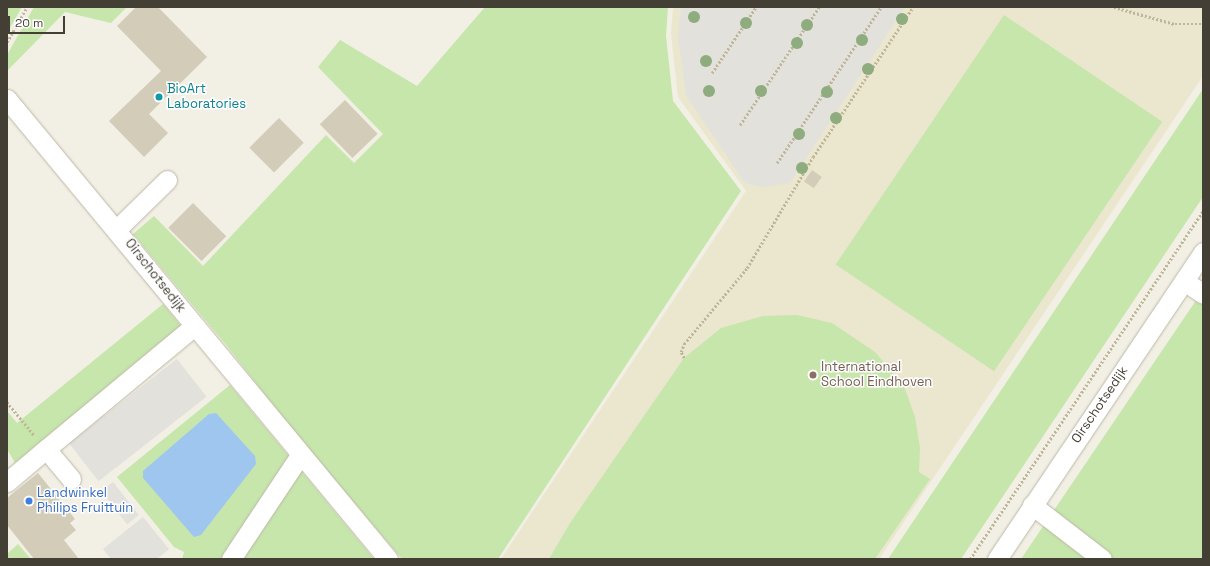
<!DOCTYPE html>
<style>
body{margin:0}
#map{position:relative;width:1210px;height:566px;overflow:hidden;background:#f2efe4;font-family:"Space Grotesk",sans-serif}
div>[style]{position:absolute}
.education>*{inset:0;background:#ebe6ce}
.green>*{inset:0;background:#c6e6ac;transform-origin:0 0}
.parking>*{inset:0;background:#e2e1dc;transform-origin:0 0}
.water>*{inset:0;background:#9fc6ef}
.building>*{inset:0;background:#d3ccb9;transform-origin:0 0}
.path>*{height:2.5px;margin-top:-1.25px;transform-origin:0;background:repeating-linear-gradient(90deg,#bfb598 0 2px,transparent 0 4px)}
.roads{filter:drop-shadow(0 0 1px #bdb8a7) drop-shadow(0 0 1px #bdb8a7)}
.minor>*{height:19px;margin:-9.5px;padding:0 9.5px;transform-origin:9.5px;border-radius:9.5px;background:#fff}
.trees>*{width:12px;height:12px;margin:-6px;border-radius:50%;background:#8eac7d}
.dots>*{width:11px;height:11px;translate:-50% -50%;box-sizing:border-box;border:2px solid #fff;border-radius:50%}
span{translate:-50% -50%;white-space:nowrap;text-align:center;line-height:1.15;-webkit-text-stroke:3px #fff;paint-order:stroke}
.culture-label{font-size:13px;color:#0d838f}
.left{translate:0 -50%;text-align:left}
.street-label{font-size:13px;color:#443f34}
.education-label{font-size:13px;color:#785e54}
.shop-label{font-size:13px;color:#366cbe}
.frame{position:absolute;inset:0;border:8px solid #443f34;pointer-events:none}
.scale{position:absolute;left:8px;top:16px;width:57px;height:18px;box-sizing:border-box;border:2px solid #443f34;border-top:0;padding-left:5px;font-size:12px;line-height:14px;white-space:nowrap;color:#443f34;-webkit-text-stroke:3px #fff;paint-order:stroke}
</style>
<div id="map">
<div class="education">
<i style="clip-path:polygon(673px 7px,1203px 7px,1203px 76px,879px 559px,501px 559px,746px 191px,678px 97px,671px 33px)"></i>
</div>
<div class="green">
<i style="clip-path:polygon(7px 7px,22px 7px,7px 33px)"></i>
<i style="clip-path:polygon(34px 7px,127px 7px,111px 23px,65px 12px,7px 71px,7px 55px)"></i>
<i style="clip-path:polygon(485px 7px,668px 7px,666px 36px,673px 101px,741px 191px,498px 559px,402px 559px,307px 449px,227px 346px,133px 234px,154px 216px,203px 266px,326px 135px,354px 163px,383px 134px,318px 67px,340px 40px,417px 86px)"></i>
<i style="left:1004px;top:15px;width:191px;height:301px;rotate:34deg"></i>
<i style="clip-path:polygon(1203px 89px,1203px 197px,961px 559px,888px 559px)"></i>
<i style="clip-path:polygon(1203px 290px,1199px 302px,1203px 304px,1203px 559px,1021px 559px)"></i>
<i style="clip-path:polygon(163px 304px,182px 327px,15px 463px,7px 449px,7px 411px,17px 423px)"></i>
<i style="clip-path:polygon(797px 315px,832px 323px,875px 352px,904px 386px,915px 417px,920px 448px,919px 472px,930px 479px,875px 559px,549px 559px,570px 523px,684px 358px,721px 328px,763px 316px)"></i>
<i style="clip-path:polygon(230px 385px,374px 559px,182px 559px,184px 552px,174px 547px,117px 477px)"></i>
<i style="clip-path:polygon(18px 544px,31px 559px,7px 559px,7px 554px)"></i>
</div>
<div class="parking">
<i style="clip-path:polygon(681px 7px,905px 7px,790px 183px,763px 187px,745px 183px,686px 95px,678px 36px)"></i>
<i style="left:177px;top:359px;width:48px;height:137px;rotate:52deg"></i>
<i style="left:113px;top:482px;width:42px;height:15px;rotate:52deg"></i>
<i style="clip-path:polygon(143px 517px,169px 549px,157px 559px,111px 559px,103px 549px)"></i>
</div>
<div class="water">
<i style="clip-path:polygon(216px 413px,255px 456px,256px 464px,201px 535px,194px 537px,143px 478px,143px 471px,209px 414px)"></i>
</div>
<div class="building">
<i style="clip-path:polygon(136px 7px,158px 7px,207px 57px,149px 114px,168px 133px,144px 157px,109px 121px,161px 71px,117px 26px)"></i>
<i style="left:345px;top:100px;width:47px;height:35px;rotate:46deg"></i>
<i style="left:279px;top:118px;width:35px;height:42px;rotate:45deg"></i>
<i style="left:812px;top:170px;width:12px;height:14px;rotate:35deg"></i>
<i style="left:193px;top:203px;width:47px;height:35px;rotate:45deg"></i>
<i style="clip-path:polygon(38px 473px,75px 519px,70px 523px,76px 530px,64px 540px,79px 559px,34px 559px,7px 525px,7px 498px)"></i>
</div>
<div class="path">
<i style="left:1114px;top:7px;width:63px;rotate:15.6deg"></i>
<i style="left:1175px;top:24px;width:28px"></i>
<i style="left:7px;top:42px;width:40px;rotate:-60.3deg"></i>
<i style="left:712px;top:73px;width:79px;rotate:-56.3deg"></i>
<i style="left:740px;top:125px;width:142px;rotate:-56.2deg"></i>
<i style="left:777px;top:163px;width:187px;rotate:-56.3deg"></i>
<i style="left:684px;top:358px;width:7px;rotate:-117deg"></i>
<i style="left:681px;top:352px;width:9px;rotate:-69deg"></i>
<i style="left:684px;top:344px;width:99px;rotate:-50.3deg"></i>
<i style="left:747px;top:268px;width:129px;rotate:-59.3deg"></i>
<i style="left:813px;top:157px;width:180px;rotate:-56.3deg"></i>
<i style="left:7px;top:402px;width:43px;rotate:50.7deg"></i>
<i style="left:970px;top:559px;width:419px;rotate:-56.2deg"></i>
</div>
<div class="roads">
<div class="minor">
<i style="left:7px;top:99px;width:597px;rotate:50.37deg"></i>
<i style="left:117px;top:229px;width:70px;rotate:-44.4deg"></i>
<i style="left:1184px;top:281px;width:23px;rotate:34deg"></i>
<i style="left:46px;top:449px;width:192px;rotate:-39.7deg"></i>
<i style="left:7px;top:482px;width:51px;rotate:-40.2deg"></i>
<i style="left:46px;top:449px;width:39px;rotate:50deg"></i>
<i style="left:1032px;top:505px;width:88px;rotate:37.6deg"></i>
<i style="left:231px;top:559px;width:125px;rotate:-56.4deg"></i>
<i style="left:997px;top:559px;width:370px;rotate:-56.1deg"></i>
</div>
</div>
<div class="trees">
<i style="left:694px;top:17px"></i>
<i style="left:902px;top:19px"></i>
<i style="left:746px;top:23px"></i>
<i style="left:807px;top:25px"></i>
<i style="left:862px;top:40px"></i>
<i style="left:797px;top:43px"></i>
<i style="left:706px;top:61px"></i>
<i style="left:868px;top:69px"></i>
<i style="left:709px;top:91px"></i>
<i style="left:761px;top:91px"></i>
<i style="left:827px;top:92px"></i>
<i style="left:836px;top:118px"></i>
<i style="left:799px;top:134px"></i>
<i style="left:802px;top:168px"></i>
</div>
<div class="dots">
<i style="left:159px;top:97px;background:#0f9aa8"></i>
<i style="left:813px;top:375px;background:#8d6e63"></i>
<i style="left:29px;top:501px;background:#3f7fe0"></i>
</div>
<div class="culture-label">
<span class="left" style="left:167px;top:97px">BioArt<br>Laboratories</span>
</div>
<div class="street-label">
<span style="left:155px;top:276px;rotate:52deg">Oirschotsedijk</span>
<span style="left:1100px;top:405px;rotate:-56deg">Oirschotsedijk</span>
</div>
<div class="education-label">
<span class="left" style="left:821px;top:375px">International<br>School Eindhoven</span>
</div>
<div class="shop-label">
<span class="left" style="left:37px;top:501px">Landwinkel<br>Philips Fruittuin</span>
</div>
<div class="frame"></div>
<div class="scale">20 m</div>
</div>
